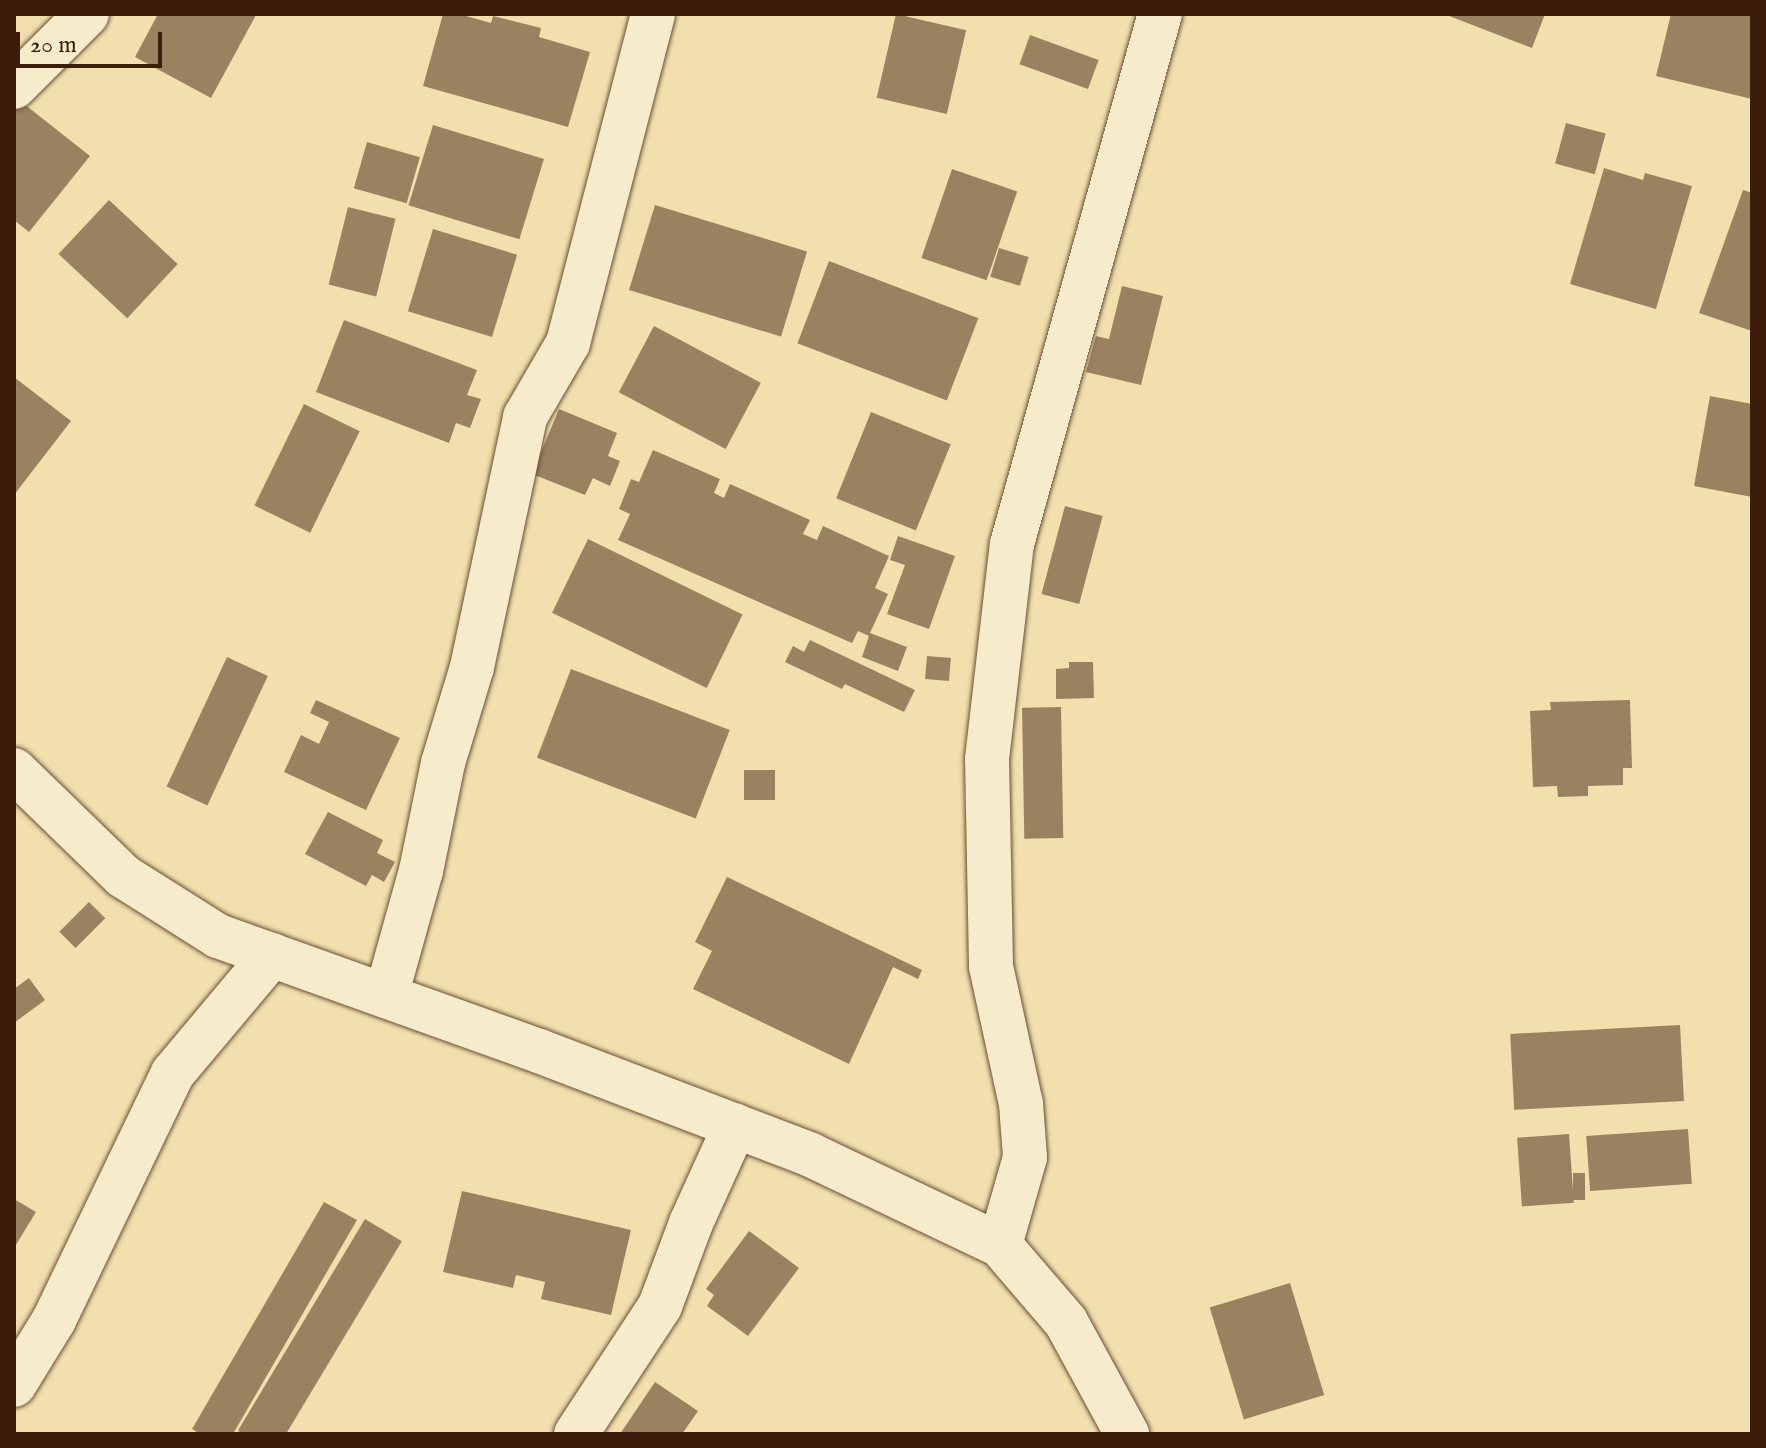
<!DOCTYPE html>
<style>
body{margin:0}
#map{position:relative;width:1766px;height:1448px;overflow:hidden;background:#f1e0ae;font-family:"IM FELL English",serif}
div>[style]{position:absolute}
.building>*{inset:0;background:#9a8260;transform-origin:0 0}
.roads{filter:drop-shadow(0 0 2px #694e34) drop-shadow(0 0 2px #694e34)}
.street>*{height:44px;margin:-22px;padding:0 22px;transform-origin:22px;border-radius:22px;background:#f6ebca}
span{translate:-50% -50%;white-space:nowrap;text-align:center;line-height:1.15;-webkit-text-stroke:8px #f6ebca;paint-order:stroke}
.frame{position:absolute;inset:0;border:16px solid #3c1d0c;pointer-events:none}
.scale{position:absolute;left:16px;top:32px;width:146px;height:36px;box-sizing:border-box;border:4px solid #3c1d0c;border-top:0;padding-left:10px;font-size:24px;line-height:28px;white-space:nowrap;color:#3c1d0c;-webkit-text-stroke:6px #f6ebca;paint-order:stroke}
</style>
<div id="map">
<div class="building">
<i style="clip-path:polygon(158px 14px,256px 15px,211px 98px,135px 57px)"></i>
<i style="clip-path:polygon(443px 14px,459px 14px,491px 23px,493px 16px,541px 28px,539px 37px,590px 52px,568px 127px,423px 86px)"></i>
<i style="left:896px;top:14px;width:72px;height:86px;rotate:13deg"></i>
<i style="clip-path:polygon(1444px 14px,1545px 14px,1532px 48px)"></i>
<i style="clip-path:polygon(1671px 14px,1752px 14px,1752px 99px,1656px 76px)"></i>
<i style="left:1030px;top:35px;width:73px;height:31px;rotate:20deg"></i>
<i style="clip-path:polygon(14px 96px,90px 156px,29px 232px,14px 220px)"></i>
<i style="left:1566px;top:123px;width:41px;height:42px;rotate:15deg"></i>
<i style="left:433px;top:125px;width:116px;height:84px;rotate:17deg"></i>
<i style="left:367px;top:142px;width:55px;height:48px;rotate:16deg"></i>
<i style="clip-path:polygon(1604px 168px,1643px 180px,1645px 173px,1692px 186px,1656px 309px,1570px 284px)"></i>
<i style="left:952px;top:169px;width:69px;height:94px;rotate:19deg"></i>
<i style="clip-path:polygon(1743px 190px,1752px 193px,1752px 331px,1699px 313px)"></i>
<i style="left:109px;top:200px;width:94px;height:74px;rotate:43deg"></i>
<i style="left:655px;top:205px;width:159px;height:89px;rotate:17deg"></i>
<i style="left:348px;top:207px;width:49px;height:80px;rotate:14deg"></i>
<i style="left:433px;top:229px;width:88px;height:86px;rotate:17deg"></i>
<i style="left:999px;top:248px;width:31px;height:30px;rotate:17deg"></i>
<i style="left:829px;top:261px;width:160px;height:88px;rotate:21deg"></i>
<i style="clip-path:polygon(1122px 286px,1163px 296px,1141px 385px,1086px 372px,1096px 336px,1109px 339px)"></i>
<i style="clip-path:polygon(344px 320px,477px 370px,467px 395px,481px 399px,470px 428px,456px 423px,449px 443px,316px 392px)"></i>
<i style="left:654px;top:326px;width:121px;height:75px;rotate:28deg"></i>
<i style="clip-path:polygon(14px 377px,71px 421px,14px 495px)"></i>
<i style="clip-path:polygon(1710px 396px,1752px 404px,1752px 497px,1694px 486px)"></i>
<i style="left:304px;top:404px;width:62px;height:113px;rotate:26deg"></i>
<i style="clip-path:polygon(559px 409px,617px 433px,608px 456px,620px 461px,610px 486px,593px 478px,585px 495px,532px 474px)"></i>
<i style="left:871px;top:412px;width:86px;height:93px;rotate:22deg"></i>
<i style="clip-path:polygon(653px 450px,720px 479px,714px 493px,724px 498px,730px 484px,810px 520px,803px 534px,817px 540px,823px 526px,889px 556px,875px 588px,888px 594px,870px 633px,907px 647px,898px 671px,862px 657px,869px 636px,858px 631px,852px 643px,618px 540px,630px 514px,619px 509px,631px 479px,639px 482px)"></i>
<i style="left:1065px;top:506px;width:39px;height:91px;rotate:15deg"></i>
<i style="clip-path:polygon(898px 536px,955px 556px,929px 629px,887px 614px,905px 565px,890px 560px)"></i>
<i style="left:588px;top:539px;width:172px;height:82px;rotate:26deg"></i>
<i style="clip-path:polygon(810px 640px,915px 690px,904px 712px,845px 684px,842px 689px,785px 662px,793px 646px,804px 652px)"></i>
<i style="left:927px;top:656px;width:24px;height:23px;rotate:5deg"></i>
<i style="left:227px;top:657px;width:45px;height:143px;rotate:25deg"></i>
<i style="clip-path:polygon(1069px 662px,1093px 662px,1094px 698px,1056px 699px,1056px 669px,1069px 668px)"></i>
<i style="left:571px;top:669px;width:170px;height:95px;rotate:21deg"></i>
<i style="clip-path:polygon(316px 700px,400px 738px,366px 810px,284px 772px,301px 735px,319px 744px,329px 722px,310px 713px)"></i>
<i style="clip-path:polygon(1630px 700px,1632px 768px,1623px 768px,1623px 785px,1588px 786px,1588px 796px,1558px 797px,1557px 786px,1533px 787px,1530px 711px,1551px 710px,1550px 702px)"></i>
<i style="left:1061px;top:707px;width:131px;height:39px;rotate:89deg"></i>
<i style="left:744px;top:770px;width:31px;height:30px"></i>
<i style="clip-path:polygon(328px 812px,383px 840px,377px 853px,395px 862px,384px 882px,372px 875px,366px 886px,305px 854px)"></i>
<i style="clip-path:polygon(727px 877px,922px 970px,918px 979px,893px 967px,849px 1064px,693px 989px,712px 951px,695px 942px)"></i>
<i style="left:89px;top:902px;width:23px;height:42px;rotate:45deg"></i>
<i style="clip-path:polygon(29px 978px,45px 1000px,14px 1023px,14px 989px)"></i>
<i style="left:1680px;top:1025px;width:76px;height:170px;rotate:87deg"></i>
<i style="left:1688px;top:1129px;width:55px;height:102px;rotate:86deg"></i>
<i style="left:1569px;top:1134px;width:69px;height:52px;rotate:86deg"></i>
<i style="left:1573px;top:1173px;width:12px;height:27px"></i>
<i style="clip-path:polygon(462px 1191px,631px 1230px,611px 1315px,541px 1299px,545px 1282px,516px 1275px,513px 1288px,443px 1272px)"></i>
<i style="clip-path:polygon(14px 1199px,36px 1212px,14px 1248px)"></i>
<i style="clip-path:polygon(324px 1202px,357px 1220px,233px 1434px,200px 1434px,192px 1429px)"></i>
<i style="left:365px;top:1219px;width:43px;height:247px;rotate:31deg"></i>
<i style="clip-path:polygon(749px 1231px,799px 1268px,748px 1336px,707px 1306px,714px 1295px,706px 1289px)"></i>
<i style="left:1290px;top:1283px;width:117px;height:84px;rotate:73deg"></i>
<i style="clip-path:polygon(655px 1382px,698px 1411px,682px 1434px,620px 1434px)"></i>
</div>
<div class="roads">
<div class="street">
<i style="left:14px;top:87px;width:103px;rotate:-45deg"></i>
<i style="left:14px;top:770px;width:152px;rotate:44.2deg"></i>
<i style="left:123px;top:876px;width:112px;rotate:32.3deg"></i>
<i style="left:218px;top:936px;width:341px;rotate:19.7deg"></i>
<i style="left:539px;top:1051px;width:291px;rotate:20.9deg"></i>
<i style="left:811px;top:1155px;width:209px;rotate:25.5deg"></i>
<i style="left:1000px;top:1245px;width:101px;rotate:49.4deg"></i>
<i style="left:1066px;top:1322px;width:128px;rotate:61.4deg"></i>
<i style="left:386px;top:996px;width:130px;rotate:-74.4deg"></i>
<i style="left:421px;top:871px;width:110px;rotate:-78.5deg"></i>
<i style="left:443px;top:763px;width:100px;rotate:-73.2deg"></i>
<i style="left:472px;top:667px;width:256px;rotate:-78deg"></i>
<i style="left:525px;top:417px;width:86px;rotate:-59.8deg"></i>
<i style="left:568px;top:343px;width:340px;rotate:-75.5deg"></i>
<i style="left:1000px;top:1245px;width:91px;rotate:-74.1deg"></i>
<i style="left:1025px;top:1157px;width:53px;rotate:-94.3deg"></i>
<i style="left:1021px;top:1104px;width:141px;rotate:-102.3deg"></i>
<i style="left:991px;top:966px;width:207px;rotate:-91.1deg"></i>
<i style="left:987px;top:759px;width:216px;rotate:-83.4deg"></i>
<i style="left:1012px;top:544px;width:550px;rotate:-74.4deg"></i>
<i style="left:14px;top:1385px;width:76px;rotate:-58.4deg"></i>
<i style="left:54px;top:1320px;width:274px;rotate:-64.3deg"></i>
<i style="left:173px;top:1073px;width:154px;rotate:-50deg"></i>
<i style="left:576px;top:1434px;width:153px;rotate:-56.7deg"></i>
<i style="left:660px;top:1306px;width:89px;rotate:-69.5deg"></i>
<i style="left:691px;top:1223px;width:107px;rotate:-65.6deg"></i>
</div>
</div>
<div class="frame"></div>
<div class="scale">20 m</div>
</div>
